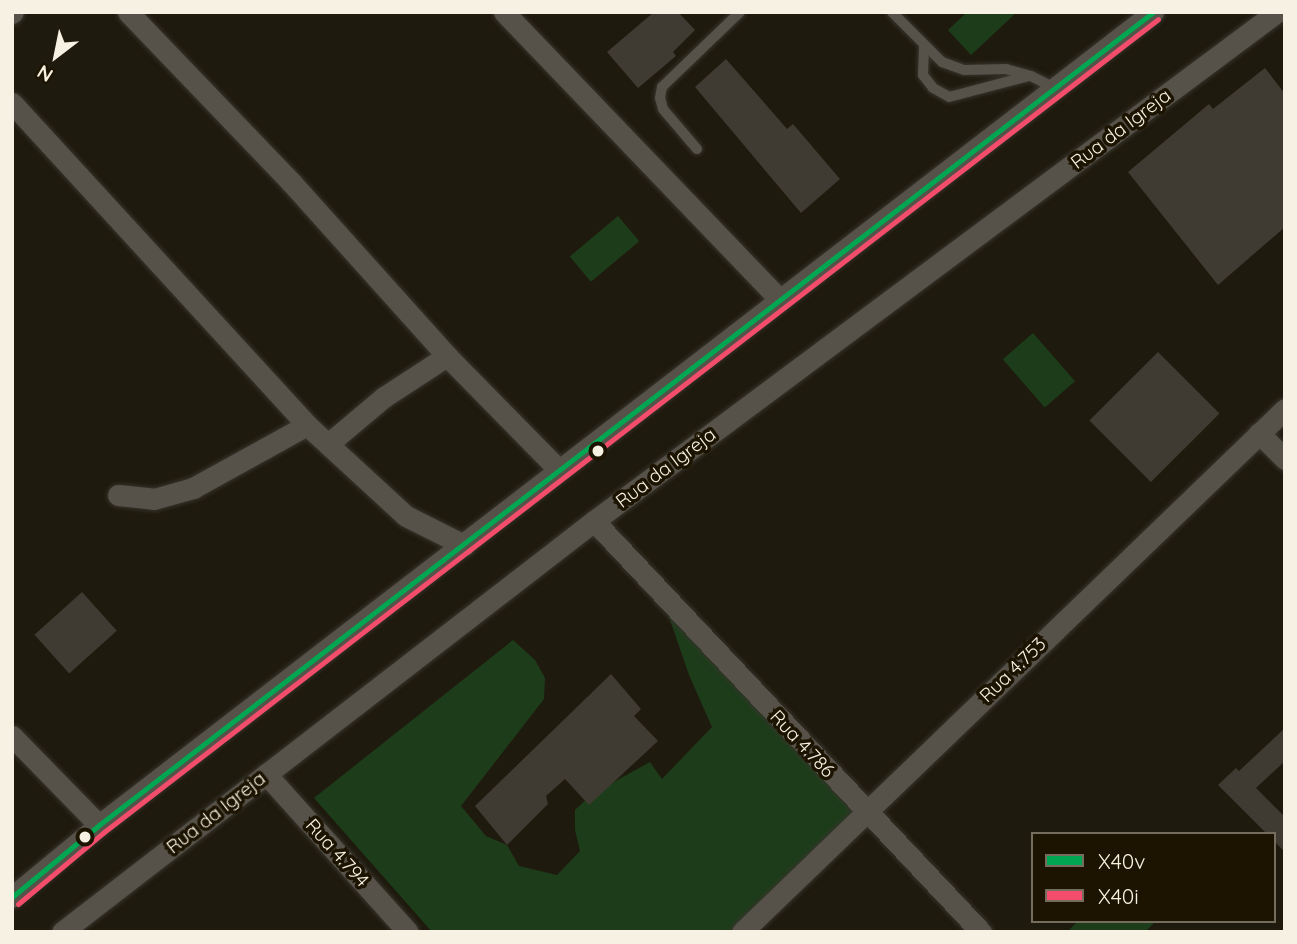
<!DOCTYPE html>
<style>
body{margin:0}
#map{position:relative;width:1297px;height:944px;overflow:hidden;background:#1f1a0e;font-family:Quicksand,sans-serif}
div>[style]{position:absolute}
.green>*{inset:0;background:#1d3d1a;transform-origin:0 0}
.building>*{inset:0;background:#403b32;transform-origin:0 0}
.roads{filter:drop-shadow(0 0 2px #37342c) drop-shadow(0 0 2px #37342c)}
.service>*{height:10px;margin:-5px;padding:0 5px;transform-origin:5px;border-radius:5px;background:#565249}
.minor>*{height:21px;margin:-10.5px;padding:0 10.5px;transform-origin:10.5px;border-radius:10.5px;background:#565249}
.bus-1>*{height:5px;margin:-2.5px;padding:0 2.5px;transform-origin:2.5px;border-radius:2.5px;background:#00a651}
.bus-2>*{height:5px;margin:-2.5px;padding:0 2.5px;transform-origin:2.5px;border-radius:2.5px;background:#f44d6c}
.dots>*{width:19px;height:19px;translate:-50% -50%;box-sizing:border-box;border:4px solid #1c1401;border-radius:50%}
span{translate:-50% -50%;white-space:nowrap;text-align:center;line-height:1.15;-webkit-text-stroke:7px #1c1401;paint-order:stroke}
.street-label{font-size:19px;color:#f7f1e4}
.frame{position:absolute;inset:0;border:14px solid #f7f1e4;pointer-events:none}
.legend{position:absolute;left:1031px;top:832px;width:245px;height:91px;box-sizing:border-box;background:#1c1401;border:2px solid #746c5c;margin:0;padding:9px 12px;list-style:none;font-size:21px;color:#f7f1e4}
.legend li{display:flex;align-items:center;gap:14px;height:35px}
.legend b{width:35px;border:2px solid #746c5c}
.north{position:absolute;left:21px;top:21px;width:70px;height:70px;-webkit-text-stroke:5px #1c1401;paint-order:stroke;rotate:212deg;font-size:19px;font-weight:700;line-height:28px;text-align:center;color:#f7f1e4}
.north::after{content:'';display:block;margin:auto;width:24px;height:32px;background:#f7f1e4;clip-path:polygon(50% 0,100% 100%,50% 72%,0 100%)}
</style>
<div id="map">
<div class="green">
<i style="clip-path:polygon(967px 12px,1017px 12px,971px 55px,948px 30px)"></i>
<i style="left:618px;top:216px;width:33px;height:63px;rotate:50deg"></i>
<i style="left:1033px;top:333px;width:64px;height:40px;rotate:49deg"></i>
<i style="clip-path:polygon(668px 614px,866px 813px,737px 932px,432px 932px,314px 798px,513px 640px,535px 660px,545px 678px,544px 699px,461px 806px,486px 836px,507px 845px,519px 866px,557px 875px,580px 851px,575px 830px,575px 810px,592px 794px,650px 762px,662px 779px,712px 727px,689px 675px)"></i>
<i style="clip-path:polygon(1078px 921px,1153px 921px,1154px 923px,1145px 932px,1067px 932px)"></i>
</div>
<div class="building">
<i style="clip-path:polygon(654px 12px,678px 12px,695px 30px,673px 52px,676px 56px,638px 88px,607px 52px)"></i>
<i style="clip-path:polygon(726px 59px,787px 129px,793px 124px,840px 179px,801px 213px,695px 87px)"></i>
<i style="clip-path:polygon(1265px 68px,1285px 94px,1285px 227px,1218px 285px,1128px 172px,1209px 104px,1213px 109px)"></i>
<i style="left:1158px;top:352px;width:87px;height:97px;rotate:45deg"></i>
<i style="left:82px;top:592px;width:52px;height:64px;rotate:48deg"></i>
<i style="clip-path:polygon(611px 674px,641px 709px,634px 716px,658px 741px,589px 805px,565px 779px,546px 796px,548px 804px,507px 845px,475px 806px)"></i>
<i style="clip-path:polygon(1285px 728px,1285px 761px,1256px 788px,1285px 817px,1285px 852px,1274px 841px,1274px 834px,1267px 834px,1218px 785px,1236px 768px,1239px 771px)"></i>
</div>
<div class="roads">
<div class="service">
<i style="left:892px;top:12px;width:71px;rotate:45deg"></i>
<i style="left:942px;top:62px;width:23px;rotate:20deg"></i>
<i style="left:964px;top:70px;width:42px;rotate:-1.4deg"></i>
<i style="left:1006px;top:69px;width:26px;rotate:16deg"></i>
<i style="left:1031px;top:76px;width:27px;rotate:27deg"></i>
<i style="left:924px;top:47px;width:28px;rotate:92deg"></i>
<i style="left:923px;top:75px;width:16px;rotate:52deg"></i>
<i style="left:933px;top:88px;width:18px;rotate:29deg"></i>
<i style="left:949px;top:97px;width:83px;rotate:-14.7deg"></i>
<i style="left:697px;top:149px;width:52px;rotate:-130.4deg"></i>
<i style="left:663px;top:109px;width:11px;rotate:-105deg"></i>
<i style="left:660px;top:98px;width:11px;rotate:-80deg"></i>
<i style="left:662px;top:87px;width:108px;rotate:-43.9deg"></i>
</div>
<div class="minor">
<i style="left:128px;top:12px;width:236px;rotate:46.2deg"></i>
<i style="left:291px;top:182px;width:234px;rotate:48.1deg"></i>
<i style="left:447px;top:356px;width:160px;rotate:45.5deg"></i>
<i style="left:504px;top:12px;width:397px;rotate:46.2deg"></i>
<i style="left:12px;top:13px;width:1px;rotate:-45deg"></i>
<i style="left:12px;top:103px;width:437px;rotate:47.5deg"></i>
<i style="left:307px;top:425px;width:134px;rotate:42.6deg"></i>
<i style="left:406px;top:516px;width:65px;rotate:26.6deg"></i>
<i style="left:1259px;top:433px;width:37px;rotate:45deg"></i>
<i style="left:328px;top:444px;width:73px;rotate:-40deg"></i>
<i style="left:384px;top:397px;width:75px;rotate:-33.1deg"></i>
<i style="left:118px;top:495px;width:36px;rotate:6deg"></i>
<i style="left:154px;top:499px;width:41px;rotate:-15.8deg"></i>
<i style="left:193px;top:488px;width:130px;rotate:-28.9deg"></i>
<i style="left:594px;top:521px;width:565px;rotate:46.72deg"></i>
<i style="left:12px;top:736px;width:124px;rotate:45.7deg"></i>
<i style="left:266px;top:774px;width:212px;rotate:48.1deg"></i>
<i style="left:12px;top:897px;width:113px;rotate:-39.6deg"></i>
<i style="left:99px;top:825px;width:1331px;rotate:-37.64deg"></i>
<i style="left:62px;top:932px;width:672px;rotate:-37.69deg"></i>
<i style="left:594px;top:521px;width:852px;rotate:-36.7deg"></i>
<i style="left:742px;top:932px;width:754px;rotate:-43.93deg"></i>
</div>
</div>
<div class="bus-1">
<i style="left:12px;top:897px;width:113px;rotate:-39.6deg"></i>
<i style="left:99px;top:825px;width:1331px;rotate:-37.64deg"></i>
</div>
<div class="bus-2">
<i style="left:18px;top:904px;width:112px;rotate:-39.9deg"></i>
<i style="left:104px;top:832px;width:1331px;rotate:-37.64deg"></i>
</div>
<div class="dots">
<i style="left:598px;top:451px;background:#f7f1e4"></i>
<i style="left:85px;top:837px;background:#f7f1e4"></i>
</div>
<div class="street-label">
<span style="left:1121px;top:129px;rotate:-37deg">Rua da Igreja</span>
<span style="left:666px;top:468px;rotate:-37deg">Rua da Igreja</span>
<span style="left:1013px;top:670px;rotate:-44deg">Rua 4.753</span>
<span style="left:802px;top:744px;rotate:47deg">Rua 4.786</span>
<span style="left:216px;top:813px;rotate:-38deg">Rua da Igreja</span>
<span style="left:337px;top:853px;rotate:48deg">Rua 4.794</span>
</div>
<div class="frame"></div>
<ul class="legend">
<li><b style="height:9px;background:#00a651"></b>X40v</li>
<li><b style="height:9px;background:#f44d6c"></b>X40i</li>
</ul>
<div class="north">N</div>
</div>
